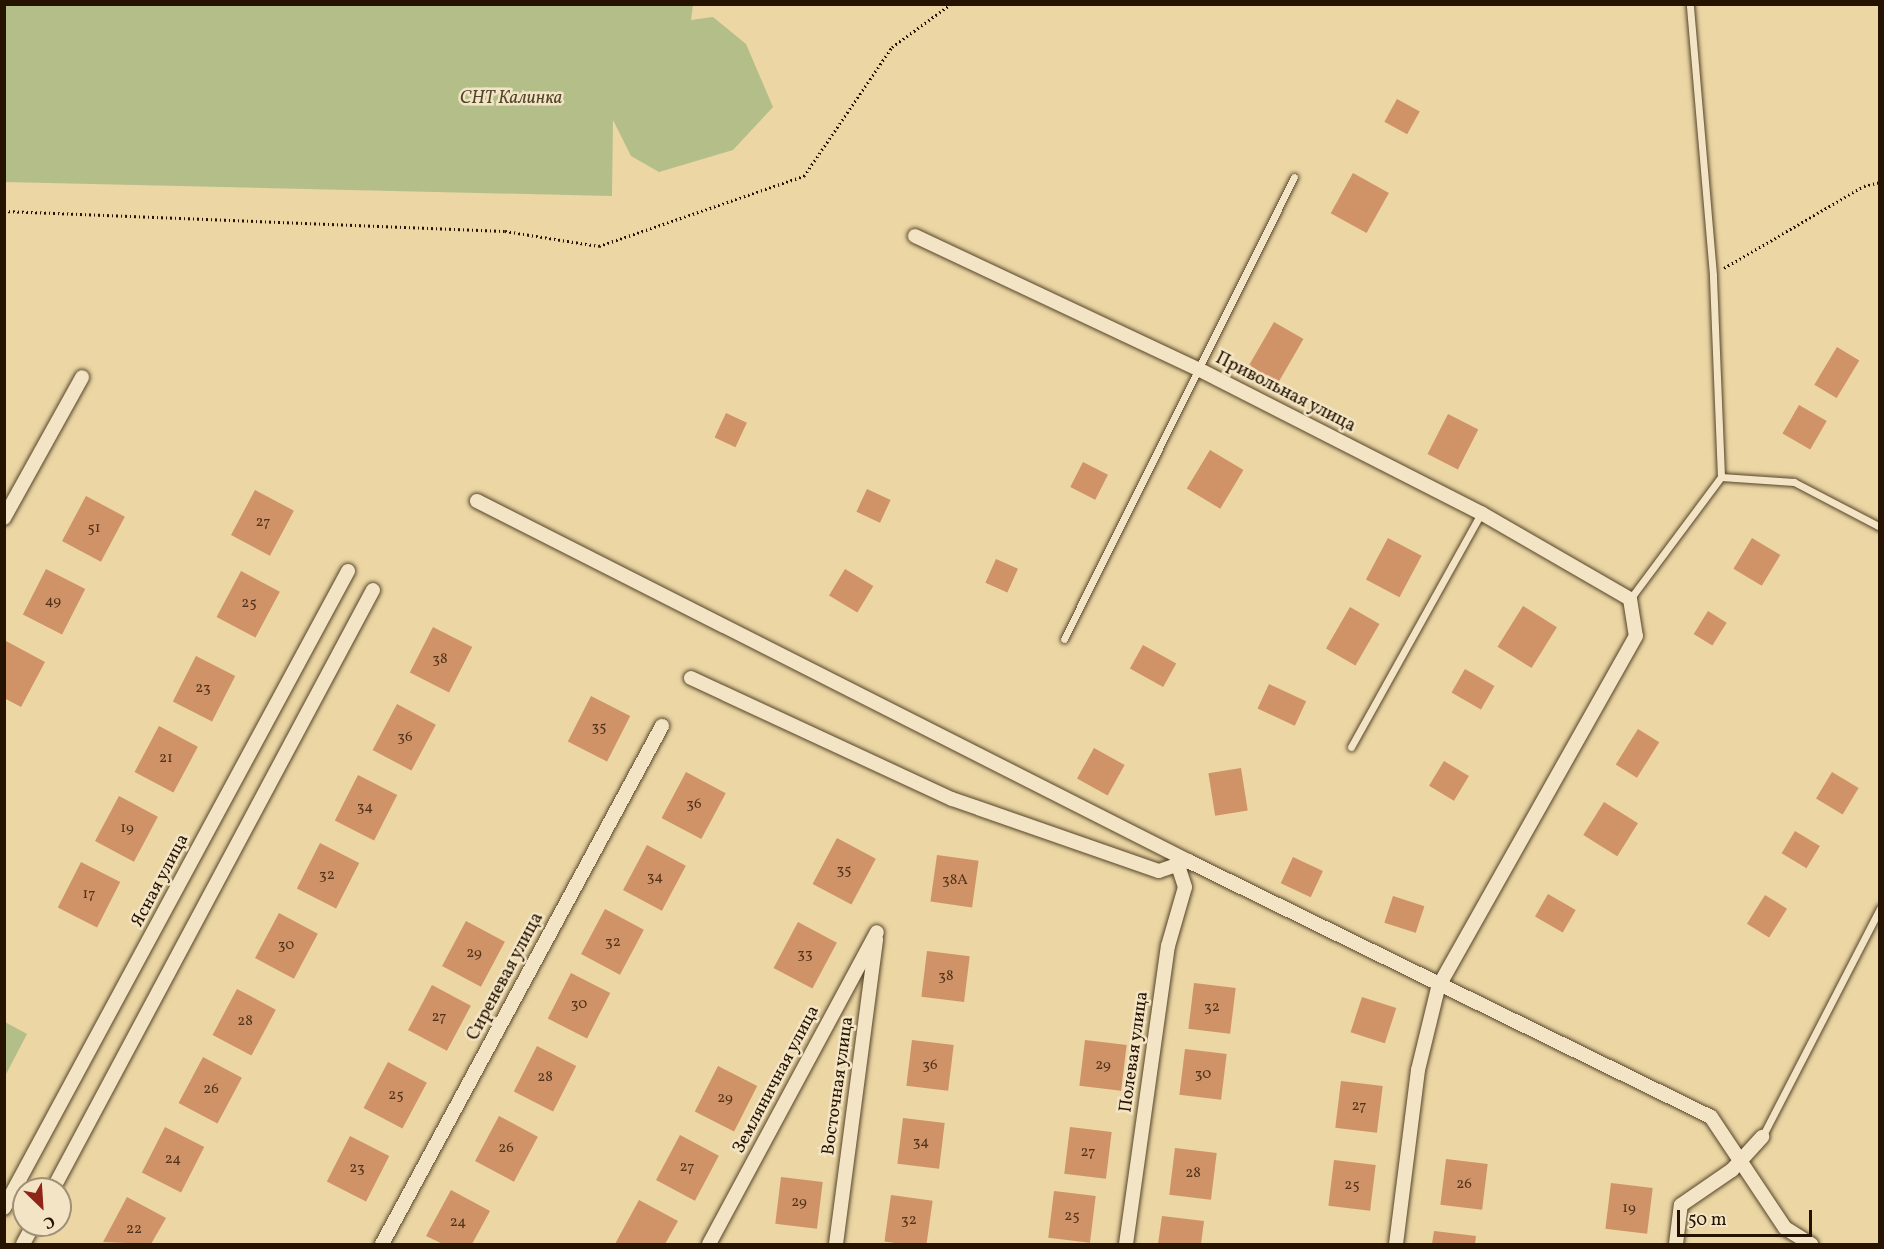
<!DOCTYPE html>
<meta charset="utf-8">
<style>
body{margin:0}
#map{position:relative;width:1884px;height:1249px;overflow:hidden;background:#ebd6a4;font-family:Vollkorn,serif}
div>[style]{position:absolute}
.green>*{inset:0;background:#b4be88}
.building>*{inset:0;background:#d09267;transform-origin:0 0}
.path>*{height:3px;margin-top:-1.5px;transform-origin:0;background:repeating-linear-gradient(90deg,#251300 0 1.5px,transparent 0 4.5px)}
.roads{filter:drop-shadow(0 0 2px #564429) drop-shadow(0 0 2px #564429)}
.service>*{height:7px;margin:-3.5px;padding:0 3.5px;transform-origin:3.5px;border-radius:3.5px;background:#f2e4c4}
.minor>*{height:14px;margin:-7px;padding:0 7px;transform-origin:7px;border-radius:7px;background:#f2e4c4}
span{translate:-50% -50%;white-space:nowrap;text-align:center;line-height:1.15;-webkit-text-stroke:5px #f2e4c4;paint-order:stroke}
.number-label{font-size:15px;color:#50331a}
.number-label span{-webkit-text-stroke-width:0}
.park-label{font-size:18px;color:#504629;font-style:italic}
.street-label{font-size:18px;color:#251300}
.frame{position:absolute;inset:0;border:6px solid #251300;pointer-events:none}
.north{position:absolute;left:12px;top:1177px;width:60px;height:60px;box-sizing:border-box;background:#f2e4c4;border:2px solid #a09076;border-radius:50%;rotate:155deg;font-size:16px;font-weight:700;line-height:24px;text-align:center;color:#251300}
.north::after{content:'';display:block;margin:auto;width:21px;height:27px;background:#8f2418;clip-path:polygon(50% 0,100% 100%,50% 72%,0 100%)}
.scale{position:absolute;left:1677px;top:1210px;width:135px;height:27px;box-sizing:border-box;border:3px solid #251300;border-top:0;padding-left:8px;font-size:18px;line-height:21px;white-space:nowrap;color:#251300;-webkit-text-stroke:4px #f2e4c4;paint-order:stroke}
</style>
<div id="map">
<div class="green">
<i style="clip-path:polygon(5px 4px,693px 5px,691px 20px,713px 17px,746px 44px,773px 107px,733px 150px,659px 172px,631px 156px,613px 120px,612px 196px,5px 182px)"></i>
<i style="clip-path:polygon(5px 1022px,27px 1034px,5px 1076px)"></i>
</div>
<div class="building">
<i style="left:1397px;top:99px;width:26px;height:26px;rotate:29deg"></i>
<i style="left:1353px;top:173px;width:41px;height:46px;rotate:29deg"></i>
<i style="left:1274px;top:322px;width:34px;height:50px;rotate:30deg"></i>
<i style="left:1837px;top:347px;width:26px;height:44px;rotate:31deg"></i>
<i style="left:1799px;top:405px;width:32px;height:33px;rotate:30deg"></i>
<i style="left:726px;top:413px;width:23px;height:27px;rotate:25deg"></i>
<i style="left:1448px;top:414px;width:34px;height:45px;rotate:27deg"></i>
<i style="left:1210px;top:450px;width:39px;height:45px;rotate:31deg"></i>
<i style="left:1083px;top:462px;width:28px;height:28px;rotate:27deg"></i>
<i style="left:867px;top:489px;width:26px;height:25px;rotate:25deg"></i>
<i style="left:255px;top:490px;width:44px;height:51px;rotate:28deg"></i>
<i style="left:86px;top:496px;width:44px;height:51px;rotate:28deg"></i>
<i style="left:1388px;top:538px;width:38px;height:47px;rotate:28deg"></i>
<i style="left:1752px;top:538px;width:33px;height:36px;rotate:31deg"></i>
<i style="left:996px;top:559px;width:24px;height:26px;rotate:24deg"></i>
<i style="left:46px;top:569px;width:44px;height:51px;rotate:27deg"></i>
<i style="left:845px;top:569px;width:33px;height:31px;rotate:31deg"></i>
<i style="left:241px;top:571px;width:44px;height:52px;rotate:28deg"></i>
<i style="left:1523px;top:606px;width:40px;height:48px;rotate:32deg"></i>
<i style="left:1350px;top:607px;width:34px;height:48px;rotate:30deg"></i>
<i style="left:1708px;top:611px;width:22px;height:27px;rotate:32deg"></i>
<i style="left:433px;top:627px;width:44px;height:51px;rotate:27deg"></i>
<i style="clip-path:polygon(6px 641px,45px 662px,21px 707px,4px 698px)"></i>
<i style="left:1143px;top:645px;width:38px;height:27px;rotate:29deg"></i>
<i style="left:196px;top:656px;width:44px;height:51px;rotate:27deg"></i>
<i style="left:1465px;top:669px;width:34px;height:27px;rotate:30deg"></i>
<i style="left:1269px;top:684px;width:41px;height:27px;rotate:25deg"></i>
<i style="left:591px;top:696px;width:44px;height:51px;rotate:27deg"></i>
<i style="left:397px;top:704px;width:44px;height:52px;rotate:28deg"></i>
<i style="left:159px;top:726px;width:44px;height:52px;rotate:28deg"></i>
<i style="left:1638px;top:729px;width:25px;height:42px;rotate:32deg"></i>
<i style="left:1094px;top:748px;width:35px;height:35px;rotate:29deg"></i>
<i style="left:1444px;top:761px;width:29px;height:29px;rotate:31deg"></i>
<i style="left:1241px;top:768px;width:43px;height:33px;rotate:81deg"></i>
<i style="left:686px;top:772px;width:45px;height:52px;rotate:28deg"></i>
<i style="left:1832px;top:772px;width:31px;height:31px;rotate:31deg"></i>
<i style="left:358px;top:775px;width:44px;height:51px;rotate:27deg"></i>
<i style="left:119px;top:796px;width:44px;height:51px;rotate:28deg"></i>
<i style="left:1604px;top:802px;width:40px;height:39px;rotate:32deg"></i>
<i style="left:1795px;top:831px;width:29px;height:26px;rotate:31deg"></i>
<i style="left:837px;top:838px;width:44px;height:52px;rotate:28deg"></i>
<i style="left:320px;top:843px;width:44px;height:51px;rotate:27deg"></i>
<i style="left:647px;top:845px;width:44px;height:51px;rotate:28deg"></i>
<i style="left:937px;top:855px;width:42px;height:47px;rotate:8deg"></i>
<i style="left:1293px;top:857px;width:33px;height:29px;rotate:25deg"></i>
<i style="left:81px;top:862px;width:44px;height:51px;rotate:27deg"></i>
<i style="left:1548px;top:894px;width:32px;height:26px;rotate:30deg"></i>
<i style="left:1765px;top:895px;width:26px;height:34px;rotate:32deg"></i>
<i style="left:1393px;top:896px;width:33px;height:28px;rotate:18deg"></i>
<i style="left:605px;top:909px;width:44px;height:51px;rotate:28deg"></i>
<i style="left:279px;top:913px;width:44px;height:51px;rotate:28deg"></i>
<i style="left:466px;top:921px;width:44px;height:51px;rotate:28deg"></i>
<i style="left:798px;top:922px;width:44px;height:52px;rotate:28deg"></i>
<i style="left:927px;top:951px;width:43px;height:46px;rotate:7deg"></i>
<i style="left:571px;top:973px;width:44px;height:51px;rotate:27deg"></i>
<i style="left:1194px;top:983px;width:42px;height:46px;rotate:7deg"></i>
<i style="left:432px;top:985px;width:44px;height:51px;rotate:28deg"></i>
<i style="left:237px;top:989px;width:44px;height:52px;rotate:28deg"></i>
<i style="left:1362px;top:997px;width:36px;height:37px;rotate:18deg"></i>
<i style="left:912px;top:1040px;width:42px;height:46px;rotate:7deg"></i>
<i style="left:1085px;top:1040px;width:42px;height:46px;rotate:7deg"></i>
<i style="left:537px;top:1046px;width:44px;height:51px;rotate:27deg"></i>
<i style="left:1185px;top:1049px;width:42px;height:46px;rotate:7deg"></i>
<i style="left:203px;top:1057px;width:44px;height:52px;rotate:28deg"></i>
<i style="left:388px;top:1062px;width:44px;height:52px;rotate:28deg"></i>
<i style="left:718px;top:1066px;width:44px;height:51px;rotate:27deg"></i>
<i style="left:1341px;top:1081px;width:42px;height:47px;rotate:7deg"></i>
<i style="left:499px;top:1116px;width:44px;height:51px;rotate:28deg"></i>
<i style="left:903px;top:1118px;width:42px;height:46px;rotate:7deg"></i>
<i style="left:165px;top:1127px;width:44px;height:51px;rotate:27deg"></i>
<i style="left:1070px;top:1127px;width:42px;height:47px;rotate:7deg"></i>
<i style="left:680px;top:1135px;width:44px;height:51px;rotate:28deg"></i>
<i style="left:350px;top:1136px;width:44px;height:51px;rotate:27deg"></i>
<i style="left:1175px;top:1148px;width:42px;height:47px;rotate:7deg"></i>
<i style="left:1446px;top:1159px;width:42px;height:46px;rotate:7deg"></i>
<i style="left:1334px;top:1160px;width:42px;height:46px;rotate:7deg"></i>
<i style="left:781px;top:1177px;width:42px;height:47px;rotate:7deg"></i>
<i style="left:1611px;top:1183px;width:42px;height:46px;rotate:7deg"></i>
<i style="clip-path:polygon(451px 1190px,490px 1211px,472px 1244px,443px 1244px,426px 1236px)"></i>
<i style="left:1054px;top:1191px;width:42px;height:47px;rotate:7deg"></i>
<i style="left:891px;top:1195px;width:42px;height:47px;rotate:8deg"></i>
<i style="clip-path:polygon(127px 1197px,166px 1218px,151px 1244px,103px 1242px)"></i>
<i style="clip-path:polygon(639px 1200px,678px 1221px,665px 1244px,615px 1244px)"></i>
<i style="clip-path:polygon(1162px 1216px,1204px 1221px,1201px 1244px,1158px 1244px)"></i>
<i style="clip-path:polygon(1434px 1231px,1476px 1236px,1475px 1244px,1432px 1244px)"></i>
</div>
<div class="path">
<i style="left:4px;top:211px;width:501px;rotate:2.29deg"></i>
<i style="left:505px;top:231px;width:95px;rotate:9.1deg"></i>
<i style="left:599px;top:246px;width:217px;rotate:-18.9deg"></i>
<i style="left:804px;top:176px;width:156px;rotate:-55.7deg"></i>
<i style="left:892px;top:47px;width:73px;rotate:-36.1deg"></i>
<i style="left:1724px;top:268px;width:162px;rotate:-30.4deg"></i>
<i style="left:1864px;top:186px;width:16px;rotate:-14deg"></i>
</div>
<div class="roads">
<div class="service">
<i style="left:1721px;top:477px;width:73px;rotate:3.9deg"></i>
<i style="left:1794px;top:482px;width:97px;rotate:27.6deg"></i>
<i style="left:1630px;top:599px;width:152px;rotate:-53.3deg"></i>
<i style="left:1721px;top:477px;width:202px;rotate:-92.3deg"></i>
<i style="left:1713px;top:275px;width:272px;rotate:-94.9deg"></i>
<i style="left:1064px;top:639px;width:516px;rotate:-63.53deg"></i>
<i style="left:1351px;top:747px;width:268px;rotate:-60.9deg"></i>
<i style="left:1762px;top:1137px;width:258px;rotate:-62.7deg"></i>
</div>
<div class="minor">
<i style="left:915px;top:236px;width:313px;rotate:25.2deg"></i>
<i style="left:1198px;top:369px;width:318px;rotate:27deg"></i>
<i style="left:1481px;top:513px;width:172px;rotate:30deg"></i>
<i style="left:1630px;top:599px;width:37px;rotate:81deg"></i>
<i style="left:1636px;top:636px;width:404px;rotate:119.4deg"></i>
<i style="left:1438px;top:988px;width:84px;rotate:103.7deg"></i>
<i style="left:1418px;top:1070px;width:175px;rotate:97.2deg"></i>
<i style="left:477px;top:501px;width:797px;rotate:26.85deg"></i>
<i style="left:4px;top:518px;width:161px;rotate:-61deg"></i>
<i style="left:691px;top:678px;width:288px;rotate:24.9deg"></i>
<i style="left:952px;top:799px;width:219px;rotate:19.2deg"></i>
<i style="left:1159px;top:871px;width:31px;rotate:-19deg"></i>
<i style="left:1188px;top:861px;width:582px;rotate:26.08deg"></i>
<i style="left:1711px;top:1117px;width:133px;rotate:56.3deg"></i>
<i style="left:1785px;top:1228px;width:31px;rotate:32deg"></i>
<i style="left:53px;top:1189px;width:679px;rotate:-61.89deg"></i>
<i style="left:4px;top:1208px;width:724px;rotate:-61.63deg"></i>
<i style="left:23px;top:1244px;width:21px;rotate:-62deg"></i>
<i style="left:382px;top:1244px;width:589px;rotate:-61.61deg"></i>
<i style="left:709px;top:1244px;width:354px;rotate:-61.7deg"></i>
<i style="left:836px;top:1244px;width:307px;rotate:-82.5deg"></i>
<i style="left:1126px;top:1244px;width:301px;rotate:-82deg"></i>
<i style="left:1168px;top:946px;width:61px;rotate:-73.9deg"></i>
<i style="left:1185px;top:887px;width:20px;rotate:-108deg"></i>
<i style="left:1676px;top:1244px;width:39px;rotate:-83deg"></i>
<i style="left:1681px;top:1205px;width:62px;rotate:-34.5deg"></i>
<i style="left:1732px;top:1170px;width:45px;rotate:-47.7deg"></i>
</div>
</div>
<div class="number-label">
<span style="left:263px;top:523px">27</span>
<span style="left:94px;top:529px">51</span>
<span style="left:53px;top:602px">49</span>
<span style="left:249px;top:604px">25</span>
<span style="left:440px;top:660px">38</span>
<span style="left:203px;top:689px">23</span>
<span style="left:599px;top:728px">35</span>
<span style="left:405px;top:738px">36</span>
<span style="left:166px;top:759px">21</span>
<span style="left:694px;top:805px">36</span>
<span style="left:365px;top:808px">34</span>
<span style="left:127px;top:829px">19</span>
<span style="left:844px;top:871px">35</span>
<span style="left:327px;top:876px">32</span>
<span style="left:655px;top:878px">34</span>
<span style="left:955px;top:881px">38А</span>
<span style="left:89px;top:895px">17</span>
<span style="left:613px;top:943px">32</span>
<span style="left:286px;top:946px">30</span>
<span style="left:474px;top:954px">29</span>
<span style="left:805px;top:955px">33</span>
<span style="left:946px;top:977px">38</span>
<span style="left:579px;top:1005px">30</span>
<span style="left:1212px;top:1008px">32</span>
<span style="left:439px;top:1018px">27</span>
<span style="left:245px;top:1022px">28</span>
<span style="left:930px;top:1066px">36</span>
<span style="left:1103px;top:1066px">29</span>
<span style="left:1203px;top:1075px">30</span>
<span style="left:545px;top:1078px">28</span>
<span style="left:211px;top:1090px">26</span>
<span style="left:396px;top:1096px">25</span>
<span style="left:725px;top:1099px">29</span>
<span style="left:1359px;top:1107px">27</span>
<span style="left:921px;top:1143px">34</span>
<span style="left:506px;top:1149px">26</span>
<span style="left:1088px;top:1153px">27</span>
<span style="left:173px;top:1160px">24</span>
<span style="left:687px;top:1168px">27</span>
<span style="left:357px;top:1169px">23</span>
<span style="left:1193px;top:1174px">28</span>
<span style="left:1464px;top:1185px">26</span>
<span style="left:1352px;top:1186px">25</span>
<span style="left:799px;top:1203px">29</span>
<span style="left:1629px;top:1209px">19</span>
<span style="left:1072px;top:1217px">25</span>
<span style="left:909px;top:1221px">32</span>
<span style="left:458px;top:1223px">24</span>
<span style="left:134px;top:1230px">22</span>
</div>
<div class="park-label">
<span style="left:511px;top:99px">СНТ Калинка</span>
</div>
<div class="street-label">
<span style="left:1285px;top:393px;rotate:27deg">Привольная улица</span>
<span style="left:161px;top:881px;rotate:-62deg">Ясная улица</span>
<span style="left:506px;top:977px;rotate:-62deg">Сиреневая улица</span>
<span style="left:1135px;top:1052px;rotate:-82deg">Полевая улица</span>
<span style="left:777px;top:1080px;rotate:-62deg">Земляничная улица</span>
<span style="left:839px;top:1086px;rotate:-82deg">Восточная улица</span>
</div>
<div class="frame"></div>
<div class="north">С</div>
<div class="scale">50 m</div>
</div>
